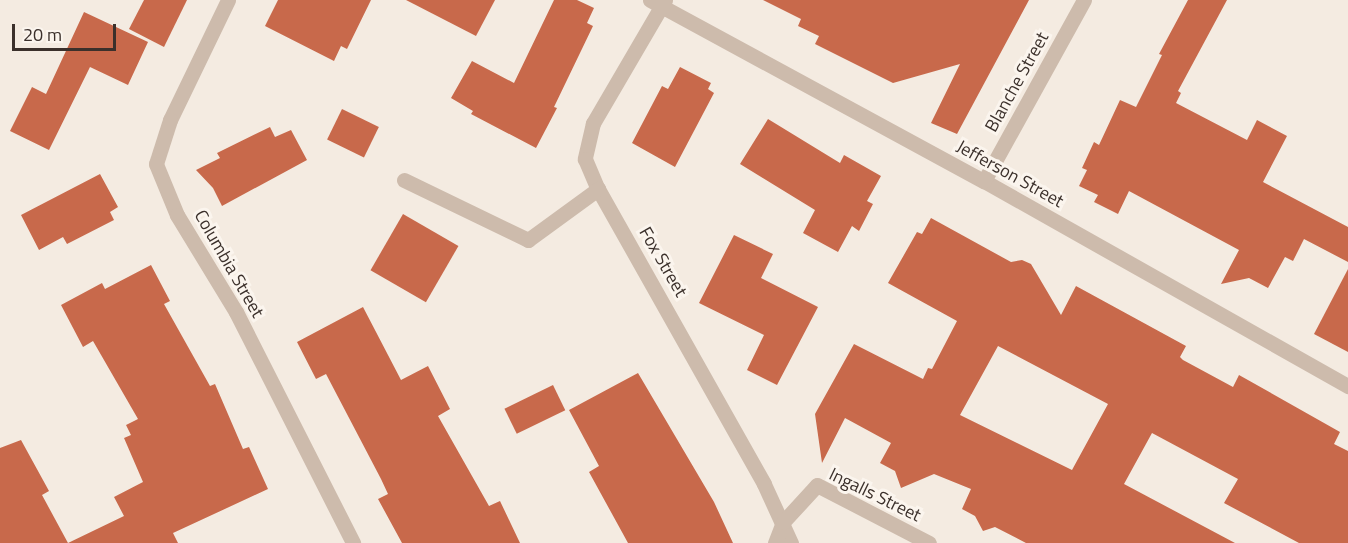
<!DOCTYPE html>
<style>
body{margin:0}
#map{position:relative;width:1348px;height:543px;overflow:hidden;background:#f4ebe1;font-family:"Titillium Web",sans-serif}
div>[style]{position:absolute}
.building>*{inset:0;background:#c8694b;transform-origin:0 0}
.minor>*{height:15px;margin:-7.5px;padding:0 7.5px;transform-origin:7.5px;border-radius:7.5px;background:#cdbbac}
span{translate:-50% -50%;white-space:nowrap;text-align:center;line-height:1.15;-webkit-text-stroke:6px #fbf5ee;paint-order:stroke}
.street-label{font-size:18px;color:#3b302b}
.scale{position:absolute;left:12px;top:24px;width:104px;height:27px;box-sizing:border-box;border:3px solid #3b302b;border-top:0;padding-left:8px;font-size:18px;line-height:21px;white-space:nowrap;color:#3b302b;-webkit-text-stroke:4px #fbf5ee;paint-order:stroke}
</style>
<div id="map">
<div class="building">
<i style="clip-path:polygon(144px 0,187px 0,164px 47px,129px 29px)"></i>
<i style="clip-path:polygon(278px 0,371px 0,347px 49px,341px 46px,334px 61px,265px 26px)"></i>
<i style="clip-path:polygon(406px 0,495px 0,476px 36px)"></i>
<i style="clip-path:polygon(554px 0,577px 0,594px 8px,587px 23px,593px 26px,554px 107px,557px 108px,536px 148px,471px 114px,473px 111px,451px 98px,472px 61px,514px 83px)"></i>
<i style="clip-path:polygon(763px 0,1029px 0,957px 134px,931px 123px,960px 64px,893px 83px,815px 44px,819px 36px,798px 26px,801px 19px)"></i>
<i style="clip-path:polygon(1188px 0,1227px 0,1178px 91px,1181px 93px,1176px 103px,1247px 140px,1257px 120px,1287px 136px,1263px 182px,1348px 227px,1348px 262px,1304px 239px,1293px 261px,1285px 257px,1268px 288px,1249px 278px,1221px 284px,1239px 250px,1129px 191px,1118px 214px,1094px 202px,1098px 195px,1079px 186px,1087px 170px,1082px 168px,1094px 142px,1099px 145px,1120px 100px,1136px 107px,1162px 55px,1159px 54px)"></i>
<i style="clip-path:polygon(84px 12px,148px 42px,128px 85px,90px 67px,49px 150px,10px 131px,32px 87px,46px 94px)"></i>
<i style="clip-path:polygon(680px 67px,711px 83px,708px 89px,714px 93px,675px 167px,632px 143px,662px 86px,668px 89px)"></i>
<i style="left:342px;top:109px;width:41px;height:34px;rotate:26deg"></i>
<i style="clip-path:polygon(768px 119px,840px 163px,844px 155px,881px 176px,867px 201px,873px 204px,859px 231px,852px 226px,838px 252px,803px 233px,815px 210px,740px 164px)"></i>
<i style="clip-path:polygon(270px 127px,275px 137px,291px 130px,307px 160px,222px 206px,213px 188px,196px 170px,220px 158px,217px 153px)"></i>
<i style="clip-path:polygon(100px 174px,118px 207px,110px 212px,114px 220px,67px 244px,63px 237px,39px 250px,21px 215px)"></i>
<i style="left:403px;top:214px;width:64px;height:65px;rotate:30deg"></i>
<i style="clip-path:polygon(evenodd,931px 218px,1011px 262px,1022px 260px,1031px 264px,1061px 315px,1076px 286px,1186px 346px,1180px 357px,1183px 360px,1233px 387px,1239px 375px,1340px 432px,1334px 444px,1348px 451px,1348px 543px,1299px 543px,1224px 503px,1238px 479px,1152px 433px,1124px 484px,1235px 543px,1026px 543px,995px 527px,983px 531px,975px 516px,962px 509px,971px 489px,934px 474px,901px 488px,895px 471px,880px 463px,891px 443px,845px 418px,822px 463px,815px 414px,854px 344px,923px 379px,928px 368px,932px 369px,957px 321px,888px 283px,917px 232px,922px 234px,931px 218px,998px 346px,1108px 404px,1072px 470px,960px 415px,998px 346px)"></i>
<i style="clip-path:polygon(734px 235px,773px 254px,761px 278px,818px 307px,777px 385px,747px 370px,764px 335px,699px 303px)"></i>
<i style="clip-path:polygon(151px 265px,170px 301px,164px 304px,210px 386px,215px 384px,243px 449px,249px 447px,268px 489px,173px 533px,178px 543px,0 543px,0 448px,21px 440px,49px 491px,42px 495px,68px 543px,124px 516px,114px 497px,143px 482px,124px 438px,131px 435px,126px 425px,138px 419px,93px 341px,83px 347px,61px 305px,102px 283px,105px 289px)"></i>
<i style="clip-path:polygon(1348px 269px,1348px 352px,1314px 334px)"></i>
<i style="clip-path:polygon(363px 307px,401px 380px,428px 366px,450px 409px,438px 416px,489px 506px,500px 501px,520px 543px,402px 543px,378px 499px,388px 494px,381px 479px,326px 374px,316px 379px,297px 342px)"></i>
<i style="clip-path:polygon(638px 373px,714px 502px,733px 543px,628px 543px,589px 472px,599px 466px,569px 410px)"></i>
<i style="left:553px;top:385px;width:28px;height:54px;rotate:64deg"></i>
</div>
<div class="minor">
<i style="left:228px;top:0;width:133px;rotate:115.8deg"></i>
<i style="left:170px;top:120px;width:46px;rotate:107.7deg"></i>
<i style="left:156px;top:164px;width:55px;rotate:67.6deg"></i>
<i style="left:177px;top:215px;width:114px;rotate:58.7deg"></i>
<i style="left:236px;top:312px;width:259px;rotate:63.1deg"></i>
<i style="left:650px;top:0;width:380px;rotate:28.5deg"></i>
<i style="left:984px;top:181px;width:418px;rotate:29.4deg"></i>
<i style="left:665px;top:0;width:143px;rotate:120.3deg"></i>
<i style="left:593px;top:123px;width:37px;rotate:103deg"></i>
<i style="left:585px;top:159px;width:33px;rotate:67deg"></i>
<i style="left:598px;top:189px;width:338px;rotate:60.6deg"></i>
<i style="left:764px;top:484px;width:65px;rotate:65.4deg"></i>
<i style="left:404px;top:180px;width:138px;rotate:25.8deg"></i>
<i style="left:528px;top:240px;width:87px;rotate:-36.1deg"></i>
<i style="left:984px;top:181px;width:207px;rotate:-61.1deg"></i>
<i style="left:775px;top:543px;width:22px;rotate:-69deg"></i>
<i style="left:783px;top:522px;width:50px;rotate:-47.4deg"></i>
<i style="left:817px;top:485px;width:126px;rotate:27.4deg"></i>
</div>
<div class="street-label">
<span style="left:1017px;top:82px;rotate:-61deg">Blanche Street</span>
<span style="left:1010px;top:174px;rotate:29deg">Jefferson Street</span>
<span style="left:663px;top:262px;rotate:60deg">Fox Street</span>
<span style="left:229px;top:264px;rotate:60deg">Columbia Street</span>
<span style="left:875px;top:495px;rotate:26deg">Ingalls Street</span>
</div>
<div class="scale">20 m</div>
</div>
